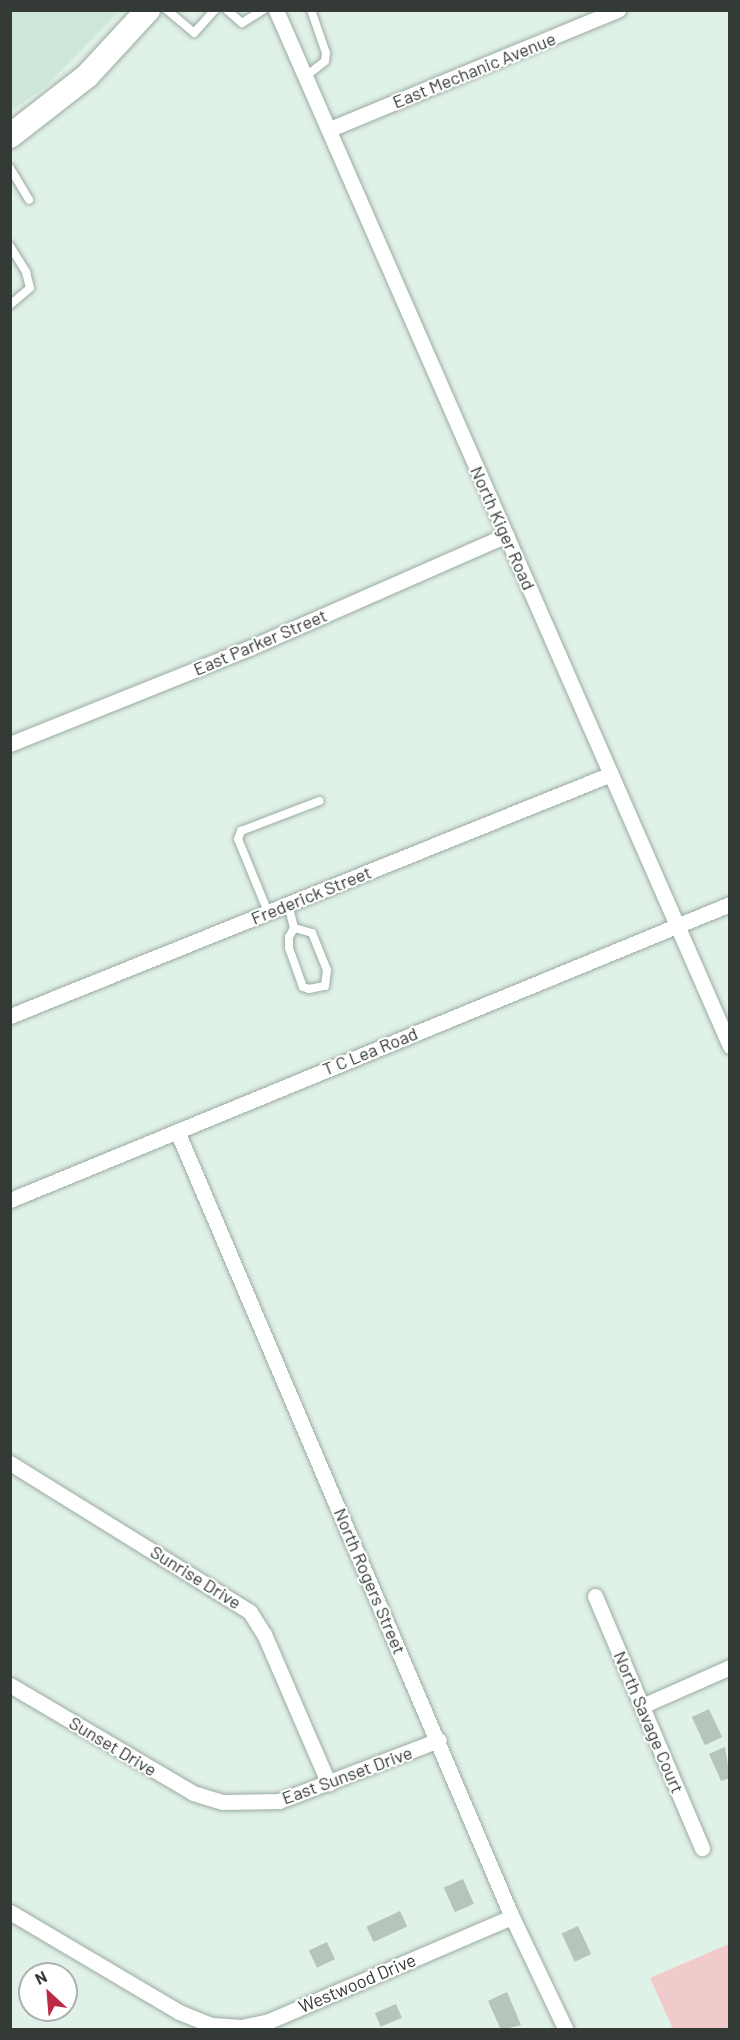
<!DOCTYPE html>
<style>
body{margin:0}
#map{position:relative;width:740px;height:2040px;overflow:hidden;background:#e0f1e7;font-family:Barlow,sans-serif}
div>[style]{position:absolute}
.built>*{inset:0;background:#cfe7d9}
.green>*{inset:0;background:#f1cbcc}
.building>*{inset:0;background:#b5c5bc;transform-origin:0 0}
.roads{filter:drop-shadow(0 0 2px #9baba2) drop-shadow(0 0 2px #9baba2)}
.service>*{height:8px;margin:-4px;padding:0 4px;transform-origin:4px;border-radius:4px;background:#fff}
.minor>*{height:15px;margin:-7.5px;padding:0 7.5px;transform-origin:7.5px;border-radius:7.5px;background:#fff}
.primary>*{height:24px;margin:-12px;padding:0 12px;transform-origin:12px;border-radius:12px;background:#fff}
span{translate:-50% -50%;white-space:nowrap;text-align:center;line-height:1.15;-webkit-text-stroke:4.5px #fff;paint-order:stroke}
.street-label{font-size:18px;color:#343a36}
.frame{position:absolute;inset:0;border:12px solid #343a36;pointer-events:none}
.north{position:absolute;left:18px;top:1962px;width:60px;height:60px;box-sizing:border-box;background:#fff;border:2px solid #aeb0af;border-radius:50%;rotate:334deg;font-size:16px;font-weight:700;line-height:24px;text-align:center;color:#343a36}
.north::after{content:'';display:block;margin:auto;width:21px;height:27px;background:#bc2b46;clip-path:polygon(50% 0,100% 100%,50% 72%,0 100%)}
</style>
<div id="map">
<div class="built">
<i style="clip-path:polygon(11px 10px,120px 10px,120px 11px,44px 88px,11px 111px)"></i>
</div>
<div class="green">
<i style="clip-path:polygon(729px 1944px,729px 2029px,673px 2029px,650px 1978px)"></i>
</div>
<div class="building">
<i style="left:709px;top:1709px;width:31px;height:19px;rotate:65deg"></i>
<i style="clip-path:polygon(725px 1747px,730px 1778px,721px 1781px,709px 1754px)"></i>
<i style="left:463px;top:1879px;width:27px;height:21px;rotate:66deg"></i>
<i style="left:400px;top:1911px;width:17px;height:37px;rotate:65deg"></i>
<i style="left:578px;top:1926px;width:31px;height:18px;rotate:65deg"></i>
<i style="left:327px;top:1942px;width:19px;height:20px;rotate:65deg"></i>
<i style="clip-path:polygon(507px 1992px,521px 2025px,501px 2030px,488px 2001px)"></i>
<i style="left:396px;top:2004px;width:15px;height:23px;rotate:67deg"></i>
</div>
<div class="roads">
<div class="service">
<i style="left:167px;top:10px;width:35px;rotate:40deg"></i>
<i style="left:194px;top:33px;width:31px;rotate:-48deg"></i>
<i style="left:227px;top:10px;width:20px;rotate:41deg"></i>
<i style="left:242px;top:23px;width:25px;rotate:-32deg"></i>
<i style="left:306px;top:76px;width:24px;rotate:-38deg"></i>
<i style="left:325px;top:61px;width:8px;rotate:-83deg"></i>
<i style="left:326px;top:53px;width:46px;rotate:-109.2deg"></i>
<i style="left:10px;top:168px;width:37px;rotate:59deg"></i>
<i style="left:10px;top:246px;width:31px;rotate:58deg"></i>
<i style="left:26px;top:272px;width:16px;rotate:76deg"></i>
<i style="left:30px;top:288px;width:26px;rotate:140deg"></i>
<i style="left:288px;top:904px;width:25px;rotate:76deg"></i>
<i style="left:294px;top:928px;width:10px;rotate:119deg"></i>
<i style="left:289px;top:937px;width:11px;rotate:90deg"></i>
<i style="left:289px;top:948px;width:41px;rotate:70.3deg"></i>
<i style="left:303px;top:987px;width:6px;rotate:18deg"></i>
<i style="left:309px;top:989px;width:16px;rotate:-11deg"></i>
<i style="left:325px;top:986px;width:16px;rotate:-83deg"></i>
<i style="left:327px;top:970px;width:40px;rotate:-112deg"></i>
<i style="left:312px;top:933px;width:19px;rotate:-164deg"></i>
<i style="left:268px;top:912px;width:79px;rotate:-112.3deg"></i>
<i style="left:238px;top:839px;width:9px;rotate:-69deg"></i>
<i style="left:241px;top:831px;width:84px;rotate:-21deg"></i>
</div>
<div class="minor">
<i style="left:276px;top:10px;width:1131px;rotate:66.34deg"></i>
<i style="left:330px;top:129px;width:312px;rotate:-22.5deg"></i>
<i style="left:10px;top:744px;width:258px;rotate:-21.9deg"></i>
<i style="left:249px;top:648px;width:281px;rotate:-23.7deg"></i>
<i style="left:10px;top:1016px;width:648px;rotate:-21.93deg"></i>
<i style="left:177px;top:1131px;width:854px;rotate:66.92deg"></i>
<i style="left:512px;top:1917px;width:125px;rotate:64.5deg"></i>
<i style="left:10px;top:1200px;width:778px;rotate:-22.35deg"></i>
<i style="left:10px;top:1463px;width:282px;rotate:31.8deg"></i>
<i style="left:250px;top:1612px;width:26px;rotate:58deg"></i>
<i style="left:264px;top:1634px;width:163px;rotate:66.6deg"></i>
<i style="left:595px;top:1596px;width:274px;rotate:67deg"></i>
<i style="left:10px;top:1685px;width:212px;rotate:30.5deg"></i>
<i style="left:193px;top:1793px;width:31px;rotate:17deg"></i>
<i style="left:223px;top:1802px;width:56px;rotate:-1deg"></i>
<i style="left:279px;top:1801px;width:171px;rotate:-20.9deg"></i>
<i style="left:642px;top:1706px;width:96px;rotate:-23.9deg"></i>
<i style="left:10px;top:1912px;width:196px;rotate:30.6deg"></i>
<i style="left:179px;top:2012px;width:35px;rotate:22deg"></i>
<i style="left:212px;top:2025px;width:29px;rotate:4deg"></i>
<i style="left:241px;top:2027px;width:29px;rotate:-12deg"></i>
<i style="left:269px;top:2021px;width:264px;rotate:-23.2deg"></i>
</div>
<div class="primary">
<i style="left:10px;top:136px;width:98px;rotate:-37.9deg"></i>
<i style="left:87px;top:76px;width:90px;rotate:-47.3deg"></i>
</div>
</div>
<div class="street-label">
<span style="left:474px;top:70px;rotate:-22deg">East Mechanic Avenue</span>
<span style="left:503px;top:528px;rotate:66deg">North Kiger Road</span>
<span style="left:260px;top:642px;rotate:-23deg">East Parker Street</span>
<span style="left:311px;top:895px;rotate:-22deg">Frederick Street</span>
<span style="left:370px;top:1051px;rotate:-22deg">T C Lea Road</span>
<span style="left:196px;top:1577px;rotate:32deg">Sunrise Drive</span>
<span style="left:370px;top:1581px;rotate:67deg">North Rogers Street</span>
<span style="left:649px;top:1722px;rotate:67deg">North Savage Court</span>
<span style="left:113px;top:1746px;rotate:31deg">Sunset Drive</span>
<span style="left:347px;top:1775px;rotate:-20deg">East Sunset Drive</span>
<span style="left:357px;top:1983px;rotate:-23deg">Westwood Drive</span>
</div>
<div class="frame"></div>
<div class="north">N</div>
</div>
